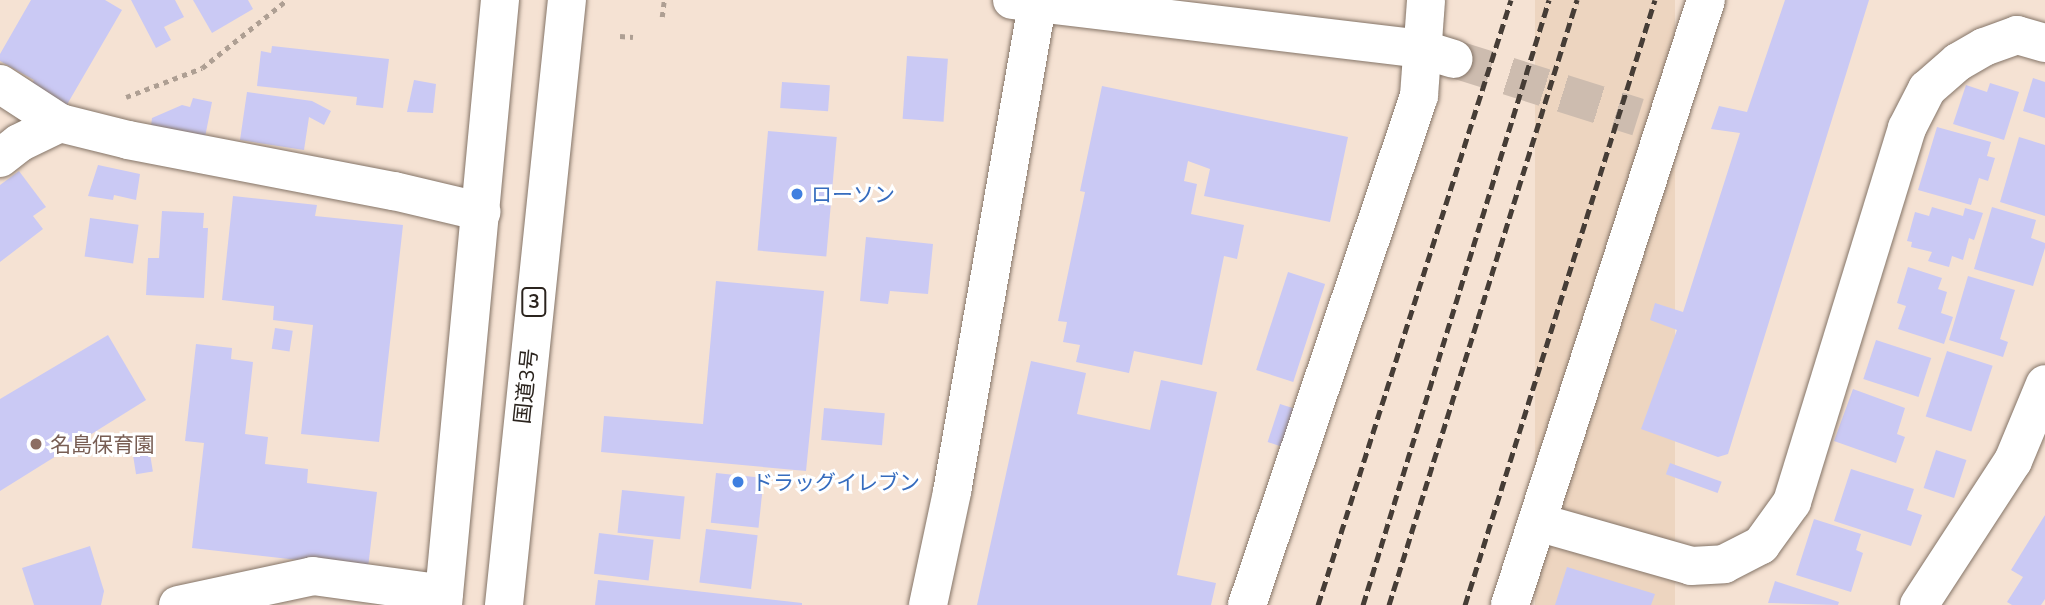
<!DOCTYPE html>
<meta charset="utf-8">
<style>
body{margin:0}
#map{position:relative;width:2045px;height:605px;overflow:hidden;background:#f5e2d3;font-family:Mulish,"Noto Sans JP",sans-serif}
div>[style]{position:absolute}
.built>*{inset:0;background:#edd5c0;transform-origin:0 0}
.building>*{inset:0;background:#cac9f4;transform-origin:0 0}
.minor-tunnel>*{height:38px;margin-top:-19px;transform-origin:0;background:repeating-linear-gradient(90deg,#cdbcaf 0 38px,transparent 0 57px)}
.path>*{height:4.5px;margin-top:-2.25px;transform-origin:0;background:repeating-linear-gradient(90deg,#ae9f93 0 5px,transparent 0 10px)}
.roads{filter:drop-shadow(0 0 2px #847467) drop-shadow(0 0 2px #847467)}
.minor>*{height:38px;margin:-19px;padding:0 19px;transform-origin:19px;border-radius:19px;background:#fff}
.highway>*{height:38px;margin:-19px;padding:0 19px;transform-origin:19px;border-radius:19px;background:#fff}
.rail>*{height:5px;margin-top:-2.5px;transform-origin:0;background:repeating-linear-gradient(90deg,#463d36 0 10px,transparent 0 15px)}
.dots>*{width:19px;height:19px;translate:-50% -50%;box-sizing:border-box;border:4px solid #fff;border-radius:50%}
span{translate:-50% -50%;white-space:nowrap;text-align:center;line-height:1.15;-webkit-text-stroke:6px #fff;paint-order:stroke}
.shield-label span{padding:2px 5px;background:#fff;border:2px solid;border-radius:5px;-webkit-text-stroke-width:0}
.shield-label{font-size:19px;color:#2b241e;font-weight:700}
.shop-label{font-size:21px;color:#366cbe}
.left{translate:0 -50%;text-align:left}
.street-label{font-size:21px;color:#2b241e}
.education-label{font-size:21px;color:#785e54}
</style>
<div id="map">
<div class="built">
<i style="left:1535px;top:0;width:140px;height:634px"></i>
</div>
<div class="building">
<i style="clip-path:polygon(31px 0,105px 0,122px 10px,65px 108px,30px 87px,34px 80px,0 61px,0 54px)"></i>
<i style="clip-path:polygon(131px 0,175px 0,184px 17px,164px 27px,171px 40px,156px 48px)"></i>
<i style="clip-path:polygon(193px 0,248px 0,253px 9px,212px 33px)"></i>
<i style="clip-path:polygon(1785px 0,1869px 0,1728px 454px,1718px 457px,1641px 429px,1677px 330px,1650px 320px,1655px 303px,1683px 312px,1740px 133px,1711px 129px,1719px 106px,1747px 112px)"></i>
<i style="clip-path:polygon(272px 46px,389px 59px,383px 108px,356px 105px,357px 97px,257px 86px,261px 51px,271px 53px)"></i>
<i style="left:907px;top:56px;width:41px;height:63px;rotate:4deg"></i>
<i style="clip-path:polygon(2033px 78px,2045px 82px,2045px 118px,2023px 111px)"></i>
<i style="clip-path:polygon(414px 80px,436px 84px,433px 113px,407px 112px)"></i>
<i style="left:782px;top:82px;width:48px;height:26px;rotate:4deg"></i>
<i style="clip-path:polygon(1990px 83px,2019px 92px,2004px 140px,1953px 124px,1966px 85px,1987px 92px)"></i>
<i style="clip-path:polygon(1102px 86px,1348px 137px,1330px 222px,1204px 196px,1210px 169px,1188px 161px,1184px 181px,1197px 184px,1191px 214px,1244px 225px,1237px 259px,1224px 256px,1202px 365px,1134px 351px,1129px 373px,1076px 362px,1080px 345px,1063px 342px,1067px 322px,1058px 321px,1085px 192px,1080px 191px)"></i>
<i style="clip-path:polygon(247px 92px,312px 101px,331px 111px,324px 125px,309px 117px,304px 150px,240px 140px)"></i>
<i style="clip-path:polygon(193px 98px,212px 102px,205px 137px,151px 126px,152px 118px,182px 105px,190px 107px)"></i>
<i style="clip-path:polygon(1937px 127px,1991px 142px,1987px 156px,1995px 158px,1988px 181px,1979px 178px,1971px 205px,1918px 190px)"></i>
<i style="left:768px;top:131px;width:69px;height:120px;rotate:5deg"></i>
<i style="clip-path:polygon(2019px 137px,2045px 145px,2045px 216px,2000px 202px)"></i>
<i style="clip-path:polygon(98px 165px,140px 174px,136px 200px,114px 195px,113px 200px,88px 196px)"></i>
<i style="clip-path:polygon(19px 171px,46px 207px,33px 216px,43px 229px,0 262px,0 185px)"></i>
<i style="clip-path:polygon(233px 196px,317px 205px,315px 216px,403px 225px,379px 442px,301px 434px,313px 325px,273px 320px,274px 306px,222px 300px)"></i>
<i style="clip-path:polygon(1932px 207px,1963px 216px,1965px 208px,1983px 213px,1974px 240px,1969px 238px,1963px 260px,1952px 256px,1949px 267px,1928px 261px,1932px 252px,1911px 247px,1912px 242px,1907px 241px,1915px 212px,1929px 216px)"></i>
<i style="clip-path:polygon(1992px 207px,2036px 220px,2031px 238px,2045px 243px,2045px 248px,2033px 286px,1974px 269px)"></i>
<i style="clip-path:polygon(162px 211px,204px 213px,203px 228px,208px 228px,204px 298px,146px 295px,148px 258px,159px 258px)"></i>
<i style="left:90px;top:218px;width:49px;height:39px;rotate:8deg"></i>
<i style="clip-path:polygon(866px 237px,933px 244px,928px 294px,890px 291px,888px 304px,860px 301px)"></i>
<i style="clip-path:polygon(1908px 267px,1942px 278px,1938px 289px,1947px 292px,1941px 313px,1953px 317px,1944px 344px,1898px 329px,1906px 306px,1897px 303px)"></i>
<i style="left:1288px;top:272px;width:39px;height:103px;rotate:18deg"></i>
<i style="clip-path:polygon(1968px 276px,2015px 290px,2000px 339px,2008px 342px,2003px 357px,1949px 340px)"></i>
<i style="clip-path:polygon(716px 281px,824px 291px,806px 471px,601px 452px,604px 416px,703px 424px)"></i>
<i style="left:275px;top:328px;width:18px;height:21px;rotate:9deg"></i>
<i style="clip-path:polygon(108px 335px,146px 400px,0 491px,0 399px)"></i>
<i style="left:1876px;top:340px;width:58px;height:41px;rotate:18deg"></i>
<i style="clip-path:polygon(196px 344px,232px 348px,231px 359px,253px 362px,245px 434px,268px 437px,265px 464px,308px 469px,307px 483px,377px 492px,368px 568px,192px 548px,204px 443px,185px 441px)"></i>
<i style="left:1947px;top:351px;width:48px;height:69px;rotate:18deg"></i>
<i style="clip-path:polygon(1031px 361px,1086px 373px,1077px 414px,1150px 430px,1161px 380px,1217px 392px,1177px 575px,1216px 583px,1211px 605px,977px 605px)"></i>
<i style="clip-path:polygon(1853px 389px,1905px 408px,1897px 434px,1905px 437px,1896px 463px,1834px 441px)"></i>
<i style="left:1280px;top:404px;width:19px;height:40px;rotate:18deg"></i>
<i style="left:824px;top:408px;width:61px;height:32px;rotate:5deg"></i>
<i style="left:148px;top:441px;width:31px;height:17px;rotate:81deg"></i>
<i style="left:1936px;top:450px;width:32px;height:40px;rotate:18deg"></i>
<i style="left:1670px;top:463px;width:55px;height:12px;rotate:20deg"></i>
<i style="clip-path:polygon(1851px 469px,1914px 489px,1907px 510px,1922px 515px,1911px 546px,1834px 521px)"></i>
<i style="left:716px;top:473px;width:48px;height:50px;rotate:6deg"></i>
<i style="left:622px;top:490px;width:63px;height:43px;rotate:6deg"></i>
<i style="clip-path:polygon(2045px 515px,2045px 599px,2041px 605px,2012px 605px,2007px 602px,2023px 577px,2011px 570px)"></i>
<i style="clip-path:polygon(1814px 519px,1861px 534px,1856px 550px,1863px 553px,1851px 592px,1796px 575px)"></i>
<i style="left:706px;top:529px;width:52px;height:54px;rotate:7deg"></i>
<i style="left:599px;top:533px;width:55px;height:41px;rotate:7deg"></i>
<i style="clip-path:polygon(90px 546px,104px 591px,101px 605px,34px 605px,22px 568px)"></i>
<i style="clip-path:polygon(1567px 567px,1655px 594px,1651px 605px,1555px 605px)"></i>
<i style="clip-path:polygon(598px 580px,802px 603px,802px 605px,595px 605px)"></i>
<i style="clip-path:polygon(1775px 581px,1839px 602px,1838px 605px,1768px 603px)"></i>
</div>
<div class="minor-tunnel">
<i style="left:1454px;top:59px;width:193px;rotate:17.5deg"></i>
</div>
<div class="path">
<i style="left:662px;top:17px;width:17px;rotate:-83deg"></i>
<i style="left:620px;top:36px;width:13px;rotate:4deg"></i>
<i style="left:126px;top:97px;width:81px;rotate:-20.9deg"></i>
<i style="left:202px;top:68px;width:109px;rotate:-38.7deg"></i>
</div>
<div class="roads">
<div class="minor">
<i style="left:1012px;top:0;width:412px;rotate:6.8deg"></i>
<i style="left:1421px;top:49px;width:34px;rotate:17deg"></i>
<i style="left:0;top:84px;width:72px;rotate:33deg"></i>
<i style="left:0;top:158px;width:24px;rotate:-38deg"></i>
<i style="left:19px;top:143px;width:46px;rotate:-26deg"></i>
<i style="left:60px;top:123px;width:70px;rotate:14deg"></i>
<i style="left:128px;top:140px;width:271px;rotate:10.9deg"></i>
<i style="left:394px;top:191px;width:90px;rotate:13.4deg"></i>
<i style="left:1537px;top:522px;width:160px;rotate:15.9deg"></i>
<i style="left:1691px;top:566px;width:33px;rotate:-3deg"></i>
<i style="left:1724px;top:564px;width:42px;rotate:-27.2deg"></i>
<i style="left:1761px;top:545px;width:53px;rotate:-54.2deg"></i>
<i style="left:1792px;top:502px;width:391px;rotate:-72.9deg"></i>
<i style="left:1907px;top:128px;width:44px;rotate:-62.9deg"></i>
<i style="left:1927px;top:89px;width:41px;rotate:-41.1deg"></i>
<i style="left:1958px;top:62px;width:30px;rotate:-30deg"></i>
<i style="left:1984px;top:47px;width:35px;rotate:-20deg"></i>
<i style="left:2017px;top:35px;width:29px;rotate:16deg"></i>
<i style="left:178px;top:605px;width:138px;rotate:-12.1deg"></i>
<i style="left:313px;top:576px;width:132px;rotate:7.8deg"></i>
<i style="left:928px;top:605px;width:116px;rotate:-78deg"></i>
<i style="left:952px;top:492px;width:499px;rotate:-80.1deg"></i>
<i style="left:1247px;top:605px;width:537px;rotate:-71.33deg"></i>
<i style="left:1419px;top:96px;width:96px;rotate:-85.8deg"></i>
<i style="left:1510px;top:605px;width:636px;rotate:-72.05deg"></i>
<i style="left:1919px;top:605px;width:172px;rotate:-56.9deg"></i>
<i style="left:2013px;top:461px;width:83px;rotate:-67.4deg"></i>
</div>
<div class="highway">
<i style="left:443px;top:605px;width:608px;rotate:-84.62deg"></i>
<i style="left:504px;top:605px;width:608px;rotate:-84.06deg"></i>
</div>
</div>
<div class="rail">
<i style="left:1318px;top:605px;width:635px;rotate:-72.31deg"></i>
<i style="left:1363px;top:605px;width:633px;rotate:-72.91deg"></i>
<i style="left:1389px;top:605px;width:634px;rotate:-72.74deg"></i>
<i style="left:1465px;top:605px;width:634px;rotate:-72.57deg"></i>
</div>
<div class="dots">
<i style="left:797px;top:194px;background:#3f7fe0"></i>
<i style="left:36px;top:444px;background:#8d6e63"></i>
<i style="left:738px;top:482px;background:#3f7fe0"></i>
</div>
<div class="shield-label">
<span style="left:534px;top:302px">3</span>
</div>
<div class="shop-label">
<span class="left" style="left:811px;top:194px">ローソン</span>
<span class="left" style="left:752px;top:482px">ドラッグイレブン</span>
</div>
<div class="street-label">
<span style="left:525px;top:386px;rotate:-84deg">国道3号</span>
</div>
<div class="education-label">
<span class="left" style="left:50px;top:444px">名島保育園</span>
</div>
</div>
